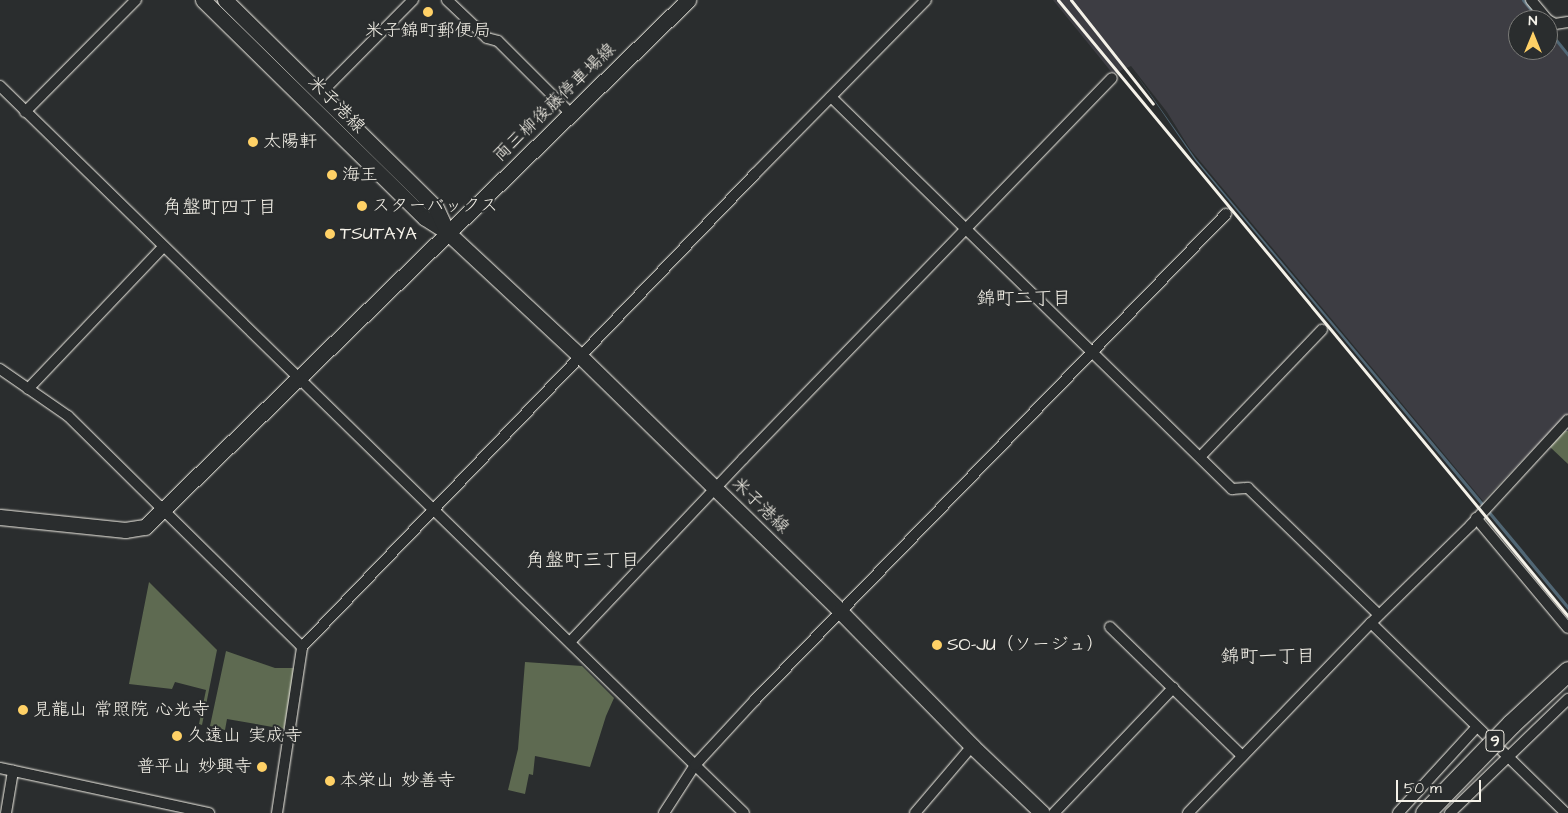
<!DOCTYPE html>
<meta charset="utf-8">
<style>
body{margin:0}
#map{position:relative;width:1568px;height:813px;overflow:hidden;background:#2a2d2e;font-family:"Architects Daughter","Klee One",sans-serif}
div>[style]{position:absolute}
.built>*{inset:0;background:#3d3d43}
.green>*{inset:0;background:#5e6a51}
.water>*{inset:0;background:#516775}
.stream>*{height:3px;margin:-1.5px;padding:0 1.5px;transform-origin:1.5px;border-radius:1.5px;background:#516775}
.roads{filter:drop-shadow(0 0 1px #f4f1e8) drop-shadow(0 0 1px #f4f1e8)}
.street>*{height:10px;margin:-5px;padding:0 5px;transform-origin:5px;border-radius:5px;background:#2a2d2e}
.secondary>*{height:15px;margin:-7.5px;padding:0 7.5px;transform-origin:7.5px;border-radius:7.5px;background:#2a2d2e}
.rail>*{height:3px;margin:-1.5px;padding:0 1.5px;transform-origin:1.5px;border-radius:1.5px;background:#f4f1e8}
.bridges{filter:drop-shadow(0 0 1px #f4f1e8) drop-shadow(0 0 1px #f4f1e8)}
.highway-bridge>*{height:19px;margin:-9.5px;padding:0 9.5px;transform-origin:9.5px;border-radius:9.5px;background:#2a2d2e}
.dots>*{width:14px;height:14px;translate:-50% -50%;box-sizing:border-box;border:2px solid #2a2d2e;border-radius:50%}
span{translate:-50% -50%;white-space:nowrap;text-align:center;line-height:1.15;-webkit-text-stroke:4px #2a2d2e;paint-order:stroke}
.shield-label span{padding:1px 4px;background:#2a2d2e;border:1px solid;border-radius:4px;-webkit-text-stroke-width:0}
.shield-label{font-size:16px;color:#f4f1e8;font-weight:700}
.poi-label{font-size:18px;color:#f4f1e8}
.left{translate:0 -50%;text-align:left}
.right{translate:-100% -50%;text-align:right}
.street-label{font-size:18px;color:#f4f1e8}
.neighbourhood-label{font-size:19px;color:#f4f1e8}
.north{position:absolute;left:1508px;top:10px;width:50px;height:50px;box-sizing:border-box;background:#2a2d2e;border:1px solid #7b7b78;border-radius:50%;rotate:0deg;font-size:14px;font-weight:700;line-height:20px;text-align:center;color:#f4f1e8}
.north::after{content:'';display:block;margin:auto;width:18px;height:22px;background:#ffd166;clip-path:polygon(50% 0,100% 100%,50% 72%,0 100%)}
.scale{position:absolute;left:1396px;top:780px;width:85px;height:22px;box-sizing:border-box;border:2px solid #f4f1e8;border-top:0;padding-left:6px;font-size:15px;line-height:18px;white-space:nowrap;color:#f4f1e8;-webkit-text-stroke:4px #2a2d2e;paint-order:stroke}
</style>
<div id="map">
<div class="built">
<i style="clip-path:polygon(1053px 0,1522px 0,1538px 20px,1518px 20px,1518px 50px,1548px 50px,1548px 32px,1568px 56px,1568px 413px,1483px 501px,1190px 149px,1167px 112px,1131px 66px,1113px 74px)"></i>
</div>
<div class="green">
<i style="clip-path:polygon(1564px 431px,1568px 431px,1568px 464px,1549px 446px)"></i>
<i style="clip-path:polygon(149px 582px,217px 650px,202px 725px,199px 724px,206px 690px,175px 682px,172px 689px,129px 684px)"></i>
<i style="clip-path:polygon(226px 651px,275px 668px,295px 668px,284px 729px,227px 719px,225px 730px,210px 726px)"></i>
<i style="clip-path:polygon(525px 662px,582px 666px,614px 698px,606px 716px,590px 767px,535px 756px,533px 775px,529px 774px,525px 794px,508px 790px,518px 749px)"></i>
</div>
<div class="water">
<i style="clip-path:polygon(1134px 71px,1196px 159px,1516px 542px,1568px 605px,1568px 610px,1195px 160px)"></i>
</div>
<div class="stream">
<i style="left:1523px;top:0;width:26px;rotate:50deg"></i>
<i style="left:1548px;top:30px;width:32px;rotate:51deg"></i>
</div>
<div class="roads">
<div class="street">
<i style="left:447px;top:0;width:55px;rotate:43.5deg"></i>
<i style="left:487px;top:38px;width:11px;rotate:15deg"></i>
<i style="left:498px;top:41px;width:103px;rotate:45deg"></i>
<i style="left:1531px;top:0;width:26px;rotate:50deg"></i>
<i style="left:1548px;top:20px;width:8px;rotate:30deg"></i>
<i style="left:1555px;top:24px;width:13px;rotate:-9deg"></i>
<i style="left:0;top:86px;width:1040px;rotate:44.34deg"></i>
<i style="left:321px;top:93px;width:131px;rotate:-45.3deg"></i>
<i style="left:831px;top:97px;width:561px;rotate:44.35deg"></i>
<i style="left:1232px;top:489px;width:16px;rotate:-4deg"></i>
<i style="left:1248px;top:488px;width:182px;rotate:44.1deg"></i>
<i style="left:25px;top:112px;width:158px;rotate:-45.3deg"></i>
<i style="left:0;top:369px;width:83px;rotate:34.7deg"></i>
<i style="left:68px;top:416px;width:329px;rotate:44.6deg"></i>
<i style="left:28px;top:389px;width:196px;rotate:-46.4deg"></i>
<i style="left:1201px;top:456px;width:175px;rotate:-46.2deg"></i>
<i style="left:1476px;top:518px;width:143px;rotate:50.1deg"></i>
<i style="left:1371px;top:623px;width:272px;rotate:44.3deg"></i>
<i style="left:1110px;top:627px;width:185px;rotate:44.3deg"></i>
<i style="left:570px;top:642px;width:252px;rotate:-46.6deg"></i>
<i style="left:743px;top:459px;width:530px;rotate:-45.92deg"></i>
<i style="left:0;top:768px;width:214px;rotate:12.2deg"></i>
<i style="left:6px;top:813px;width:43px;rotate:-80.5deg"></i>
<i style="left:277px;top:813px;width:168px;rotate:-81.4deg"></i>
<i style="left:302px;top:647px;width:655px;rotate:-46.24deg"></i>
<i style="left:755px;top:174px;width:244px;rotate:-45.5deg"></i>
<i style="left:664px;top:813px;width:57px;rotate:-57.1deg"></i>
<i style="left:695px;top:765px;width:88px;rotate:-47.3deg"></i>
<i style="left:755px;top:700px;width:677px;rotate:-45.9deg"></i>
<i style="left:915px;top:813px;width:88px;rotate:-49.6deg"></i>
<i style="left:1054px;top:813px;width:173px;rotate:-46.4deg"></i>
<i style="left:1188px;top:813px;width:264px;rotate:-46.1deg"></i>
<i style="left:1371px;top:623px;width:140px;rotate:-44.4deg"></i>
<i style="left:1471px;top:525px;width:143px;rotate:-47.3deg"></i>
<i style="left:1398px;top:813px;width:115px;rotate:-47.5deg"></i>
<i style="left:1450px;top:813px;width:164px;rotate:-44deg"></i>
</div>
<div class="secondary">
<i style="left:203px;top:0;width:311px;rotate:44.5deg"></i>
<i style="left:425px;top:218px;width:26px;rotate:32deg"></i>
<i style="left:447px;top:232px;width:183px;rotate:43deg"></i>
<i style="left:581px;top:357px;width:363px;rotate:44.4deg"></i>
<i style="left:840px;top:611px;width:189px;rotate:45.6deg"></i>
<i style="left:972px;top:746px;width:97px;rotate:43.7deg"></i>
<i style="left:225px;top:0;width:296px;rotate:44.6deg"></i>
<i style="left:436px;top:208px;width:26px;rotate:65deg"></i>
<i style="left:0;top:517px;width:126px;rotate:5.9deg"></i>
<i style="left:125px;top:530px;width:20px;rotate:-9deg"></i>
<i style="left:145px;top:527px;width:757px;rotate:-44.14deg"></i>
</div>
</div>
<div class="rail">
<i style="left:1058px;top:0;width:800px;rotate:50.38deg"></i>
<i style="left:1071px;top:0;width:132px;rotate:51.7deg"></i>
</div>
<div class="bridges">
<div class="highway-bridge">
<i style="left:1425px;top:813px;width:124px;rotate:-46deg"></i>
<i style="left:1511px;top:724px;width:78px;rotate:-42.9deg"></i>
</div>
</div>
<div class="dots">
<i style="left:428px;top:12px;background:#ffd166"></i>
<i style="left:253px;top:142px;background:#ffd166"></i>
<i style="left:332px;top:175px;background:#ffd166"></i>
<i style="left:362px;top:206px;background:#ffd166"></i>
<i style="left:330px;top:234px;background:#ffd166"></i>
<i style="left:937px;top:645px;background:#ffd166"></i>
<i style="left:23px;top:710px;background:#ffd166"></i>
<i style="left:177px;top:736px;background:#ffd166"></i>
<i style="left:262px;top:767px;background:#ffd166"></i>
<i style="left:330px;top:781px;background:#ffd166"></i>
</div>
<div class="shield-label">
<span style="left:1495px;top:741px">9</span>
</div>
<div class="poi-label">
<span style="left:428px;top:31px">米子錦町郵便局</span>
<span class="left" style="left:263px;top:142px">太陽軒</span>
<span class="left" style="left:342px;top:175px">海王</span>
<span class="left" style="left:372px;top:206px">スターバックス</span>
<span class="left" style="left:340px;top:234px">TSUTAYA</span>
<span class="left" style="left:947px;top:645px">SO-JU（ソージュ）</span>
<span class="left" style="left:33px;top:710px">見龍山 常照院 心光寺</span>
<span class="left" style="left:187px;top:736px">久遠山 実成寺</span>
<span class="right" style="left:252px;top:767px">普平山 妙興寺</span>
<span class="left" style="left:340px;top:781px">本栄山 妙善寺</span>
</div>
<div class="street-label">
<span style="left:555px;top:103px;rotate:-44deg">両三柳後藤停車場線</span>
<span style="left:336px;top:105px;rotate:45deg">米子港線</span>
<span style="left:760px;top:506px;rotate:44deg">米子港線</span>
</div>
<div class="neighbourhood-label">
<span style="left:220px;top:208px">角盤町四丁目</span>
<span style="left:1024px;top:299px">錦町二丁目</span>
<span style="left:583px;top:561px">角盤町三丁目</span>
<span style="left:1268px;top:657px">錦町一丁目</span>
</div>
<div class="north">N</div>
<div class="scale">50 m</div>
</div>
